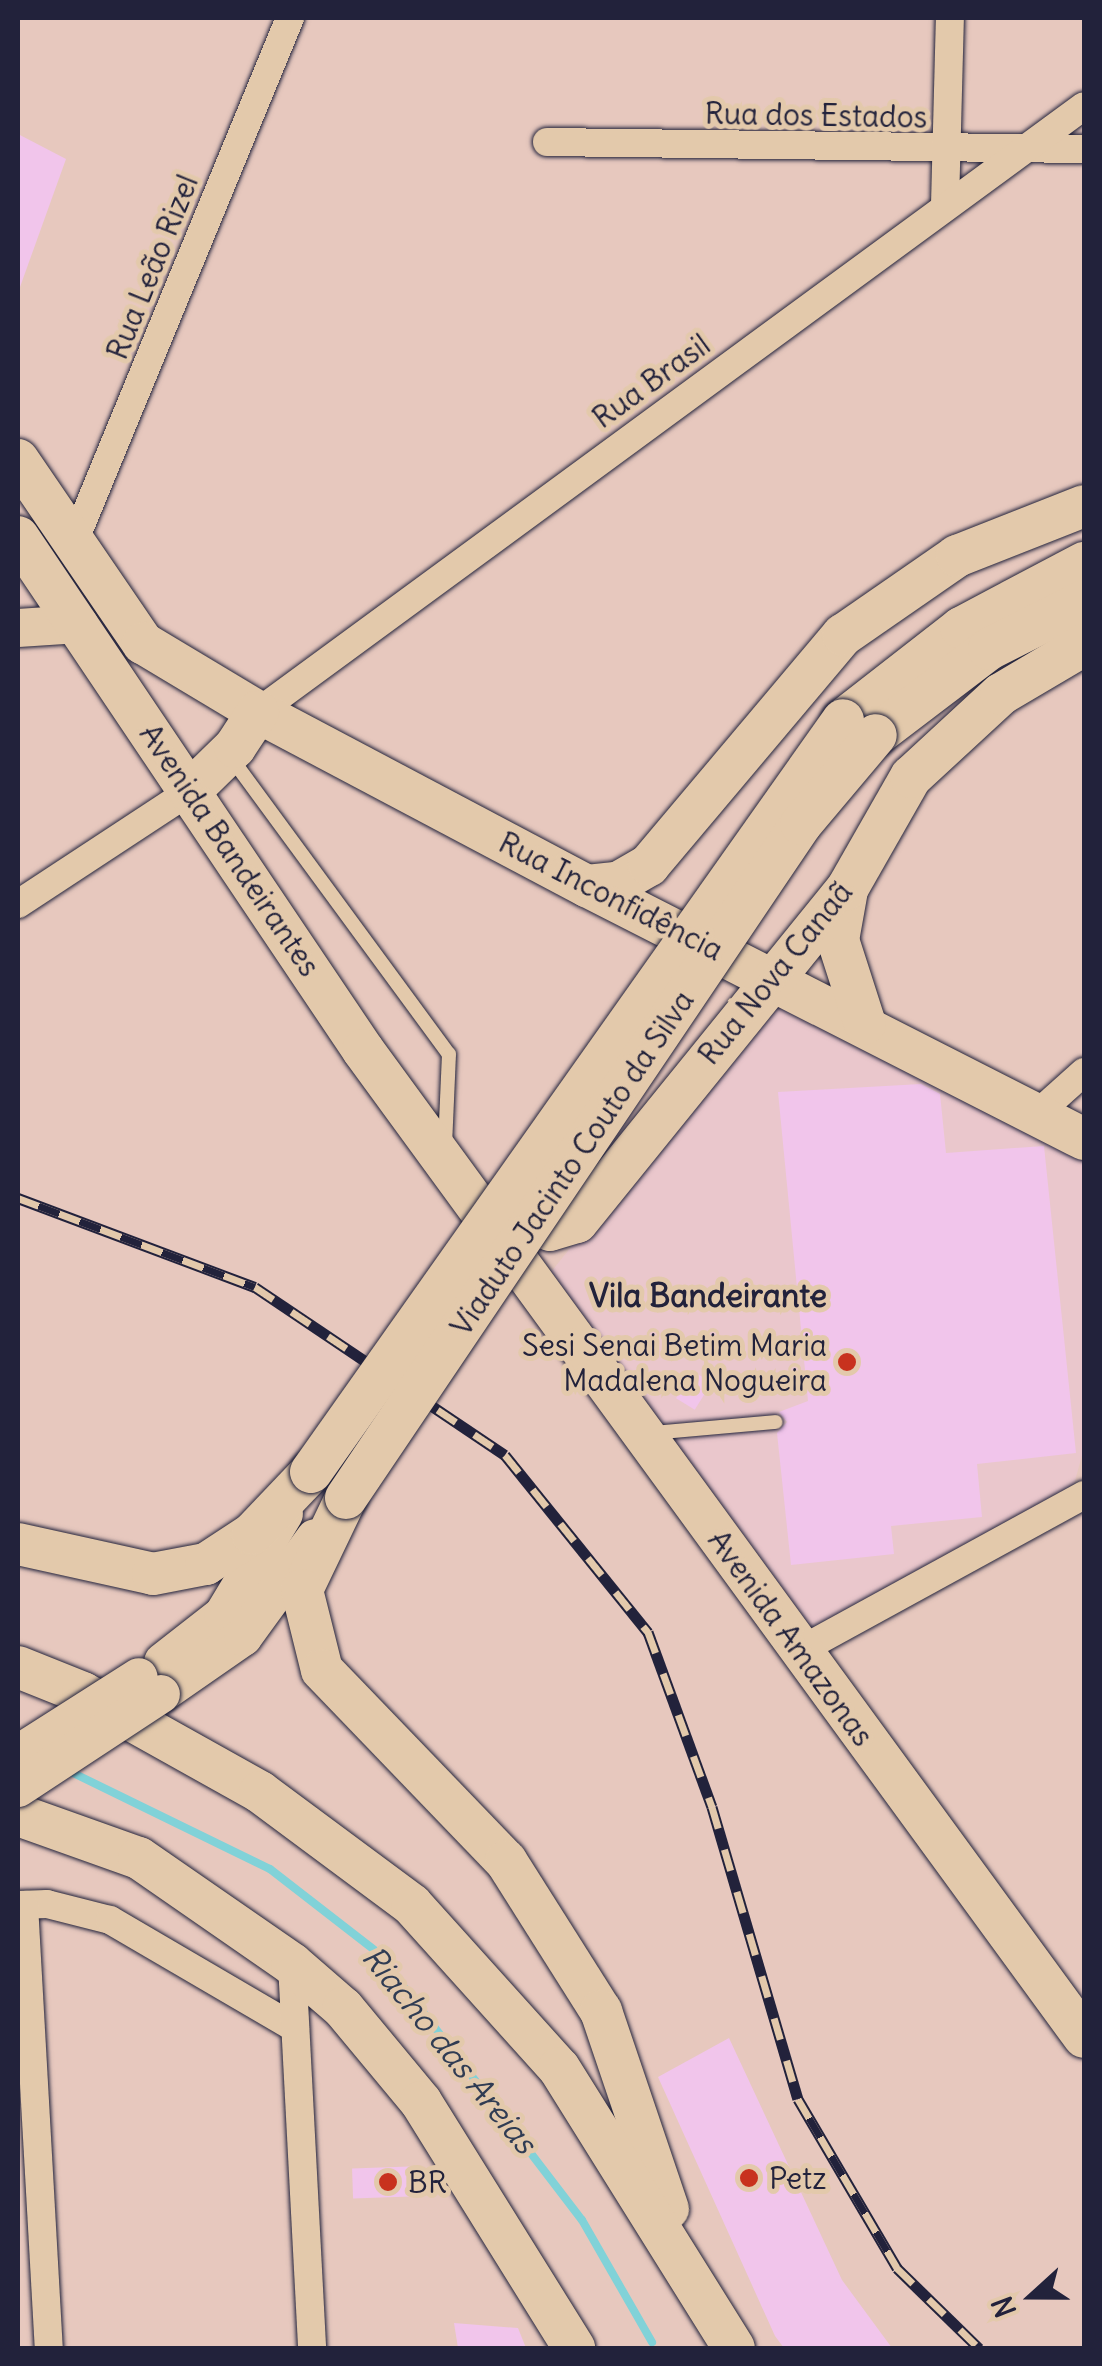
<!DOCTYPE html>
<meta charset="utf-8">
<style>
body{margin:0}
#map{position:relative;width:1102px;height:2366px;overflow:hidden;background:#e7c8be;font-family:Delius,sans-serif}
div>[style]{position:absolute}
.built>*{inset:0;background:#eac7cc}
.stream>*{height:8px;margin:-4px;padding:0 4px;transform-origin:4px;border-radius:4px;background:#81d2d8}
.building>*{inset:0;background:#f1c5eb;transform-origin:0 0}
.roads{filter:drop-shadow(0 0 2px #22223b) drop-shadow(0 0 2px #22223b)}
.lane>*{height:14px;margin:-7px;padding:0 7px;transform-origin:7px;border-radius:7px;background:#e3c9ab}
.street>*{height:28px;margin:-14px;padding:0 14px;transform-origin:14px;border-radius:14px;background:#e3c9ab}
.secondary>*{height:38px;margin:-19px;padding:0 19px;transform-origin:19px;border-radius:19px;background:#e3c9ab}
.primary>*{height:42px;margin:-21px;padding:0 21px;transform-origin:21px;border-radius:21px;background:#e3c9ab}
.rail>*{height:11px;margin-top:-5.5px;transform-origin:0;background:repeating-linear-gradient(90deg,#e3c9ab 0 22px,#22223b 0 44px);box-sizing:border-box;border-block:2px solid #22223b}
.bridges{filter:drop-shadow(0 0 2px #22223b) drop-shadow(0 0 2px #22223b)}
.secondary-bridge>*{height:38px;margin:-19px;padding:0 19px;transform-origin:19px;border-radius:19px;background:#e3c9ab}
.primary-bridge>*{height:42px;margin:-21px;padding:0 21px;transform-origin:21px;border-radius:21px;background:#e3c9ab}
.dots>*{width:28px;height:28px;translate:-50% -50%;box-sizing:border-box;border:5px solid #e3c9ab;border-radius:50%}
span{translate:-50% -50%;white-space:nowrap;text-align:center;line-height:1.15;-webkit-text-stroke:10px #e3c9ab;paint-order:stroke}
.street-label{font-size:30px;color:#22223b}
.poi-label{font-size:30px;color:#22223b}
.right{translate:-100% -50%;text-align:right}
.left{translate:0 -50%;text-align:left}
.neighbourhood-label{font-size:32px;color:#22223b;font-weight:700}
.water-label{font-size:32px;color:#303c53;font-style:italic}
.frame{position:absolute;inset:0;border:20px solid #22223b;pointer-events:none}
.north{position:absolute;left:982px;top:2246px;width:100px;height:100px;-webkit-text-stroke:8px #e3c9ab;paint-order:stroke;rotate:249deg;font-size:28px;font-weight:700;line-height:40px;text-align:center;color:#22223b}
.north::after{content:'';display:block;margin:auto;width:35px;height:45px;background:#22223b;clip-path:polygon(50% 0,100% 100%,50% 72%,0 100%)}
</style>
<div id="map">
<div class="built">
<i style="clip-path:polygon(778px 989px,1084px 1158px,1084px 1448px,1073px 1488px,806px 1636px,547px 1277px)"></i>
</div>
<div class="stream">
<i style="left:67px;top:1770px;width:226px;rotate:26deg"></i>
<i style="left:270px;top:1869px;width:135px;rotate:37.8deg"></i>
<i style="left:377px;top:1952px;width:337px;rotate:52.6deg"></i>
<i style="left:582px;top:2220px;width:141px;rotate:60.2deg"></i>
</div>
<div class="building">
<i style="clip-path:polygon(18px 134px,66px 159px,20px 287px,18px 287px)"></i>
<i style="clip-path:polygon(921px 1084px,940px 1094px,946px 1153px,1044px 1146px,1076px 1453px,977px 1464px,982px 1517px,891px 1526px,894px 1554px,791px 1565px,777px 1433px,787px 1422px,779px 1412px,808px 1401px,778px 1092px)"></i>
<i style="left:693px;top:1371px;width:22px;height:32px;rotate:32deg"></i>
<i style="clip-path:polygon(729px 2038px,842px 2280px,892px 2348px,784px 2348px,775px 2336px,658px 2077px)"></i>
<i style="left:423px;top:2166px;width:30px;height:71px;rotate:88deg"></i>
<i style="clip-path:polygon(454px 2323px,518px 2328px,526px 2348px,458px 2348px)"></i>
</div>
<div class="roads">
<div class="lane">
<i style="left:232px;top:759px;width:366px;rotate:53.7deg"></i>
<i style="left:449px;top:1054px;width:93px;rotate:92.5deg"></i>
<i style="left:652px;top:1433px;width:124px;rotate:-5.1deg"></i>
</div>
<div class="street">
<i style="left:547px;top:142px;width:537px;rotate:0.75deg"></i>
<i style="left:945px;top:205px;width:187px;rotate:-88.5deg"></i>
<i style="left:74px;top:542px;width:567px;rotate:-67.6deg"></i>
<i style="left:258px;top:712px;width:1024px;rotate:-36.27deg"></i>
<i style="left:18px;top:904px;width:206px;rotate:-33.3deg"></i>
<i style="left:1037px;top:1114px;width:63px;rotate:-41.8deg"></i>
<i style="left:799px;top:1651px;width:325px;rotate:-28.7deg"></i>
<i style="left:18px;top:1905px;width:29px;rotate:-2deg"></i>
<i style="left:47px;top:1904px;width:65px;rotate:14.3deg"></i>
<i style="left:110px;top:1920px;width:214px;rotate:30.3deg"></i>
<i style="left:24px;top:1905px;width:444px;rotate:86.8deg"></i>
<i style="left:292px;top:1964px;width:385px;rotate:87deg"></i>
</div>
<div class="secondary">
<i style="left:18px;top:628px;width:61px;rotate:-3.8deg"></i>
<i style="left:163px;top:1662px;width:76px;rotate:-38.1deg"></i>
<i style="left:223px;top:1615px;width:118px;rotate:-58.9deg"></i>
<i style="left:161px;top:1694px;width:100px;rotate:-34.8deg"></i>
<i style="left:243px;top:1637px;width:122px;rotate:-54deg"></i>
</div>
<div class="primary">
<i style="left:18px;top:460px;width:222px;rotate:55.7deg"></i>
<i style="left:143px;top:643px;width:134px;rotate:31deg"></i>
<i style="left:258px;top:712px;width:372px;rotate:27.9deg"></i>
<i style="left:587px;top:886px;width:558px;rotate:26.98deg"></i>
<i style="left:18px;top:537px;width:618px;rotate:56.08deg"></i>
<i style="left:363px;top:1050px;width:1222px;rotate:53.85deg"></i>
<i style="left:843px;top:720px;width:150px;rotate:-37.9deg"></i>
<i style="left:961px;top:628px;width:139px;rotate:-27.9deg"></i>
<i style="left:876px;top:735px;width:142px;rotate:-37.3deg"></i>
<i style="left:989px;top:649px;width:106px;rotate:-26.8deg"></i>
<i style="left:190px;top:791px;width:63px;rotate:-44.4deg"></i>
<i style="left:235px;top:747px;width:42px;rotate:-56.7deg"></i>
<i style="left:587px;top:886px;width:31px;rotate:-6deg"></i>
<i style="left:618px;top:883px;width:36px;rotate:-30deg"></i>
<i style="left:649px;top:865px;width:301px;rotate:-49.9deg"></i>
<i style="left:843px;top:635px;width:139px;rotate:-34.7deg"></i>
<i style="left:957px;top:556px;width:136px;rotate:-21.5deg"></i>
<i style="left:847px;top:890px;width:51px;rotate:100.2deg"></i>
<i style="left:838px;top:940px;width:88px;rotate:72.2deg"></i>
<i style="left:504px;top:1207px;width:51px;rotate:26.6deg"></i>
<i style="left:550px;top:1230px;width:28px;rotate:-17deg"></i>
<i style="left:577px;top:1222px;width:429px;rotate:-51deg"></i>
<i style="left:847px;top:889px;width:129px;rotate:-60.3deg"></i>
<i style="left:911px;top:777px;width:122px;rotate:-42.7deg"></i>
<i style="left:1001px;top:694px;width:96px;rotate:-30.6deg"></i>
<i style="left:346px;top:1498px;width:102px;rotate:115.6deg"></i>
<i style="left:302px;top:1590px;width:82px;rotate:76deg"></i>
<i style="left:322px;top:1670px;width:265px;rotate:46.1deg"></i>
<i style="left:506px;top:1861px;width:178px;rotate:57.7deg"></i>
<i style="left:601px;top:2011px;width:209px;rotate:71.3deg"></i>
<i style="left:18px;top:1544px;width:138px;rotate:12.5deg"></i>
<i style="left:153px;top:1574px;width:54px;rotate:-10.7deg"></i>
<i style="left:206px;top:1564px;width:55px;rotate:-33.1deg"></i>
<i style="left:252px;top:1534px;width:86px;rotate:-46.4deg"></i>
<i style="left:18px;top:1667px;width:70px;rotate:21.8deg"></i>
<i style="left:83px;top:1693px;width:203px;rotate:29.2deg"></i>
<i style="left:260px;top:1792px;width:189px;rotate:36.6deg"></i>
<i style="left:412px;top:1905px;width:219px;rotate:48deg"></i>
<i style="left:559px;top:2068px;width:330px;rotate:58deg"></i>
<i style="left:18px;top:1815px;width:128px;rotate:19.6deg"></i>
<i style="left:139px;top:1858px;width:186px;rotate:34.7deg"></i>
<i style="left:292px;top:1964px;width:67px;rotate:40.8deg"></i>
<i style="left:343px;top:2008px;width:122px;rotate:50.3deg"></i>
<i style="left:421px;top:2102px;width:290px;rotate:58.1deg"></i>
</div>
</div>
<div class="rail">
<i style="left:18px;top:1198px;width:253px;rotate:20.6deg"></i>
<i style="left:255px;top:1287px;width:301px;rotate:33.9deg"></i>
<i style="left:505px;top:1455px;width:228px;rotate:51.1deg"></i>
<i style="left:648px;top:1632px;width:186px;rotate:69.9deg"></i>
<i style="left:712px;top:1807px;width:304px;rotate:73.6deg"></i>
<i style="left:798px;top:2099px;width:196px;rotate:59.6deg"></i>
<i style="left:897px;top:2268px;width:115px;rotate:44.3deg"></i>
</div>
<div class="bridges">
<div class="secondary-bridge">
<i style="left:18px;top:1754px;width:143px;rotate:-32.5deg"></i>
<i style="left:18px;top:1788px;width:171px;rotate:-33.3deg"></i>
</div>
<div class="primary-bridge">
<i style="left:311px;top:1472px;width:921px;rotate:-54.72deg"></i>
<i style="left:346px;top:1498px;width:813px;rotate:-55.98deg"></i>
<i style="left:801px;top:824px;width:116px;rotate:-49.9deg"></i>
</div>
</div>
<div class="dots">
<i style="left:847px;top:1362px;background:#c8321e"></i>
<i style="left:749px;top:2178px;background:#c8321e"></i>
<i style="left:388px;top:2182px;background:#c8321e"></i>
</div>
<div class="street-label">
<span style="left:816px;top:115px;rotate:1deg">Rua dos Estados</span>
<span style="left:152px;top:267px;rotate:-68deg">Rua Leão Rizel</span>
<span style="left:651px;top:381px;rotate:-36deg">Rua Brasil</span>
<span style="left:230px;top:850px;rotate:56deg">Avenida Bandeirantes</span>
<span style="left:611px;top:896px;rotate:27deg">Rua Inconfidência</span>
<span style="left:775px;top:973px;rotate:-51deg">Rua Nova Canaã</span>
<span style="left:572px;top:1163px;rotate:-56deg">Viaduto Jacinto Couto da Silva</span>
<span style="left:791px;top:1638px;rotate:54deg">Avenida Amazonas</span>
</div>
<div class="poi-label">
<span class="right" style="left:827px;top:1362px">Sesi Senai Betim Maria<br>Madalena Nogueira</span>
<span class="left" style="left:769px;top:2178px">Petz</span>
<span class="left" style="left:408px;top:2182px">BR</span>
</div>
<div class="neighbourhood-label">
<span style="left:708px;top:1296px">Vila Bandeirante</span>
</div>
<div class="water-label">
<span style="left:449px;top:2050px;rotate:51deg">Riacho das Areias</span>
</div>
<div class="frame"></div>
<div class="north">N</div>
</div>
